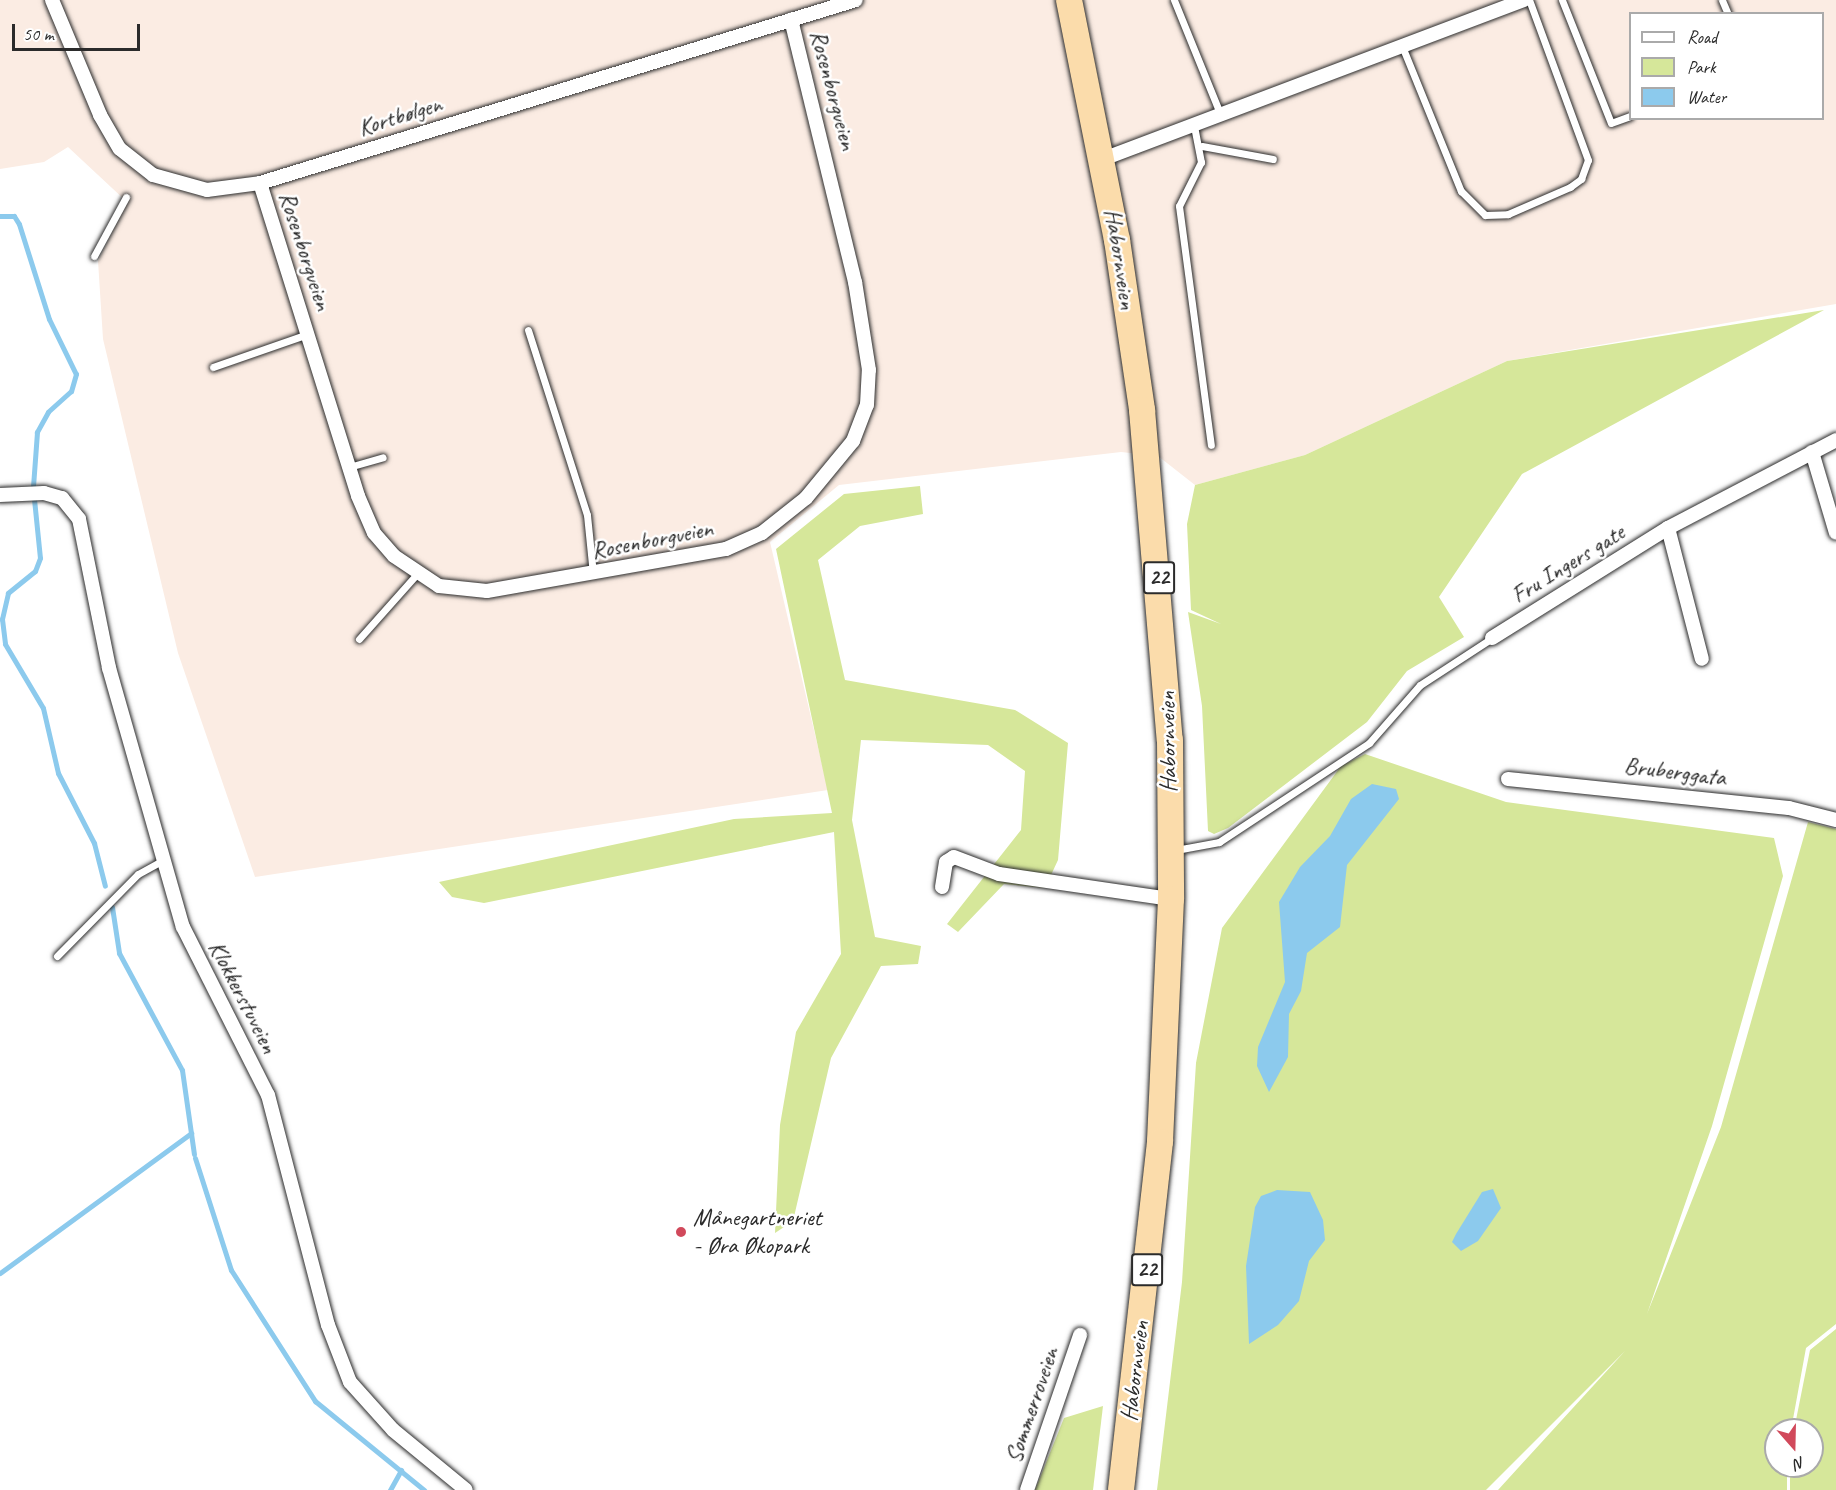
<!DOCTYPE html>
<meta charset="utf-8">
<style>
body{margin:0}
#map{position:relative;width:1836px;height:1490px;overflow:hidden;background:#fff;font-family:Caveat,sans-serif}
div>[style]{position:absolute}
.built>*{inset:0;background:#fbece3}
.green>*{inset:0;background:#d6e79a}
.water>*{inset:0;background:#8ccaed}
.stream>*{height:5px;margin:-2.5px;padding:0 2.5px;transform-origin:2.5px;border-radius:2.5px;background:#8ccaed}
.roads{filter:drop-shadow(0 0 2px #2b2b2b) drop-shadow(0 0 2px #2b2b2b)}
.lane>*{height:7px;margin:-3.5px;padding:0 3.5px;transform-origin:3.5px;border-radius:3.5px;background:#fff}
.street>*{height:14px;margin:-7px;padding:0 7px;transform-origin:7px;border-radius:7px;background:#fff}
.highway>*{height:26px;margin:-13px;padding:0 13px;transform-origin:13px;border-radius:13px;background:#fbdcab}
.dots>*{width:16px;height:16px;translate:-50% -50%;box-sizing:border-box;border:3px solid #fff;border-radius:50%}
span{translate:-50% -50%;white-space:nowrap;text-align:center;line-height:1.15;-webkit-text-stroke:5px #fff;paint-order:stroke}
.shield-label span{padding:2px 4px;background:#fff;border:2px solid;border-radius:4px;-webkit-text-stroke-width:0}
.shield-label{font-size:22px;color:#2b2b2b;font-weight:700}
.street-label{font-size:24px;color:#2b2b2b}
.poi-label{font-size:24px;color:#2b2b2b}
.left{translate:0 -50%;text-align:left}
.legend{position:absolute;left:1629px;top:12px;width:195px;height:108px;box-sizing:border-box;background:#fff;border:2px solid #aaa;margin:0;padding:8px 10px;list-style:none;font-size:18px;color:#2b2b2b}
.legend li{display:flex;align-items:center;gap:12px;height:30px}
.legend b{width:30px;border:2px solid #aaa}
.north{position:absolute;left:1764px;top:1418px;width:60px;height:60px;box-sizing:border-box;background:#fff;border:2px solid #aaa;border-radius:50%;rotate:160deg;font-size:16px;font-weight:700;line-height:24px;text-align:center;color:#2b2b2b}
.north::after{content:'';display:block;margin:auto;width:21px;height:27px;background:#d1495b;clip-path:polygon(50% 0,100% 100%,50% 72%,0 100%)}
.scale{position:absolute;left:12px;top:24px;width:128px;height:27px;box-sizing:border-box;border:3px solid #2b2b2b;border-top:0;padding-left:8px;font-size:18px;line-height:21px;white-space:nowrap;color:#2b2b2b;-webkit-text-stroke:4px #fff;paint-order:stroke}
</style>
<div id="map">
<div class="built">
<i style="clip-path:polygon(evenodd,0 0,1836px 0,1836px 304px,1507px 361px,1305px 455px,1195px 485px,1158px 456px,1121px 452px,839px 485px,770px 542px,828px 790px,255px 877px,178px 653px,103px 339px,98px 261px,127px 202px,68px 147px,44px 162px,0 169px,0 0,1630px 14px,1822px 14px,1822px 118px,1630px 118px,1630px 14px)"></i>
</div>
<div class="green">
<i style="clip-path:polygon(1824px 310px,1522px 474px,1439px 597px,1464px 637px,1407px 671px,1367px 722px,1228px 828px,1214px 834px,1208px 831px,1202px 706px,1188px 612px,1221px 624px,1191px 610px,1187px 524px,1195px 485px,1305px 455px,1507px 361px)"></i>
<i style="clip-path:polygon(920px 486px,923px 514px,860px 526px,818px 560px,845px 680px,1015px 710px,1068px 743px,1058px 860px,1045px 888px,1004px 884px,958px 932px,947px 924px,1021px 830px,1025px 771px,988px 745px,861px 740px,852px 820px,875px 937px,921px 946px,918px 964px,881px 966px,831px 1058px,793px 1221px,775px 1233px,780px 1125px,796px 1032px,841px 954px,834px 832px,484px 903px,452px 897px,439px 882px,734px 819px,832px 813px,776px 549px,844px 494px)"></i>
<i style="clip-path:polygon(1365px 754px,1506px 802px,1774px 838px,1783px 876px,1712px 1126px,1647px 1314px,1721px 1127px,1808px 822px,1836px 829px,1836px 1324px,1806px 1348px,1791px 1430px,1776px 1430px,1776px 1466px,1787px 1466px,1787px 1490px,1498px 1490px,1625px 1351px,1486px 1490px,1157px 1490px,1182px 1282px,1196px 1063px,1222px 928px,1341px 766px)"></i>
<i style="clip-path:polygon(1836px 1329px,1836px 1490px,1790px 1490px,1790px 1466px,1812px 1466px,1812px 1430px,1794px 1430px,1810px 1350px)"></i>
<i style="clip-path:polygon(1103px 1406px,1093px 1490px,1035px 1490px,1064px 1418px)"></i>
</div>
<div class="water">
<i style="clip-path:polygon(1372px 784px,1396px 789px,1399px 799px,1347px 865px,1340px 927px,1307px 953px,1301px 991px,1289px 1014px,1288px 1057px,1269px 1092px,1257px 1066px,1258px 1047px,1285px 982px,1279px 902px,1300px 867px,1330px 836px,1351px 799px)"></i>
<i style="clip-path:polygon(1493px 1189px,1501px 1208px,1478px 1241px,1461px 1251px,1452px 1242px,1456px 1234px,1482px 1192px)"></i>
<i style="clip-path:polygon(1277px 1190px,1310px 1192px,1323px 1220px,1325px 1240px,1309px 1261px,1299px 1301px,1278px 1325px,1249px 1344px,1246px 1266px,1255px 1207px,1261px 1196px)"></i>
</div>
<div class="stream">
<i style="left:0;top:216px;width:14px"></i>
<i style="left:14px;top:216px;width:9px;rotate:58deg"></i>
<i style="left:19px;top:224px;width:100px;rotate:72.5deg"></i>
<i style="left:49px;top:319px;width:61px;rotate:63.9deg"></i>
<i style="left:76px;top:374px;width:18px;rotate:106deg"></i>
<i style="left:71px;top:391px;width:31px;rotate:138deg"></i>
<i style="left:48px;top:412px;width:23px;rotate:119deg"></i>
<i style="left:37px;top:432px;width:55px;rotate:94.2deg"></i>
<i style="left:34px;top:499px;width:59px;rotate:84.2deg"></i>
<i style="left:40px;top:558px;width:14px;rotate:111deg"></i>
<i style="left:35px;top:571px;width:35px;rotate:141deg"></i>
<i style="left:8px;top:593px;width:27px;rotate:103deg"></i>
<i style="left:2px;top:619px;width:25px;rotate:83deg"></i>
<i style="left:5px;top:644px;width:74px;rotate:59.3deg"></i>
<i style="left:43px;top:708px;width:67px;rotate:77deg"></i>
<i style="left:58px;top:773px;width:79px;rotate:62.8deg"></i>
<i style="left:94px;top:843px;width:44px;rotate:75.7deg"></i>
<i style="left:112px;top:907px;width:47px;rotate:81.3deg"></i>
<i style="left:119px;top:953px;width:133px;rotate:61.7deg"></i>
<i style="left:182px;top:1070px;width:85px;rotate:81.9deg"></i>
<i style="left:195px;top:1158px;width:118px;rotate:72.2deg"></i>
<i style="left:231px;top:1270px;width:156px;rotate:57.3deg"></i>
<i style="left:315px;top:1401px;width:141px;rotate:39.2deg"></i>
<i style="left:0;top:1273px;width:237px;rotate:-36.2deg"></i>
<i style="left:390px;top:1490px;width:23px;rotate:-61deg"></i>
</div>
<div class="roads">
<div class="lane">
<i style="left:1174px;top:0;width:125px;rotate:67.9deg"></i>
<i style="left:1562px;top:0;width:132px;rotate:68.3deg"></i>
<i style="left:1611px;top:123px;width:20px;rotate:-20deg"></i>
<i style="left:1722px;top:0;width:15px;rotate:67deg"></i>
<i style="left:1402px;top:46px;width:157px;rotate:67.9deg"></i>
<i style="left:1461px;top:191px;width:34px;rotate:45deg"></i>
<i style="left:1485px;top:215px;width:23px;rotate:-2deg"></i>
<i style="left:1508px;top:214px;width:68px;rotate:-23.5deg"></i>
<i style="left:1570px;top:187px;width:14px;rotate:-36deg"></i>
<i style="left:1581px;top:179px;width:20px;rotate:-70deg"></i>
<i style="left:1588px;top:160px;width:171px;rotate:-110.2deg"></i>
<i style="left:1194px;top:126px;width:37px;rotate:79deg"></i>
<i style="left:1201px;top:162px;width:49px;rotate:116.6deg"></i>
<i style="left:1179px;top:206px;width:241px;rotate:82.4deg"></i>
<i style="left:1202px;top:146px;width:72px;rotate:10.4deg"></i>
<i style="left:94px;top:256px;width:67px;rotate:-61.5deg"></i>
<i style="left:528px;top:330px;width:194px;rotate:72.3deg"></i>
<i style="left:587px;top:515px;width:59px;rotate:84.2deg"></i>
<i style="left:213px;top:367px;width:101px;rotate:-19.2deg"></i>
<i style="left:349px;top:467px;width:35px;rotate:-16deg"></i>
<i style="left:359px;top:639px;width:87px;rotate:-48.3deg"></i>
<i style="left:1176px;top:850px;width:44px;rotate:-10.5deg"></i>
<i style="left:1219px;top:842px;width:180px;rotate:-33.4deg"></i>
<i style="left:1369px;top:743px;width:77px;rotate:-48.7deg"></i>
<i style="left:1420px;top:685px;width:86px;rotate:-33.1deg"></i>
<i style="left:57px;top:956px;width:115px;rotate:-45.4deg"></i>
<i style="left:138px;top:874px;width:29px;rotate:-29deg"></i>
</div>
<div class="street">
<i style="left:52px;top:0;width:125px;rotate:67.3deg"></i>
<i style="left:100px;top:115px;width:39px;rotate:60deg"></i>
<i style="left:120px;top:149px;width:42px;rotate:38.2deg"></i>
<i style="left:153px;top:175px;width:56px;rotate:15.5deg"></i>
<i style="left:207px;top:190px;width:53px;rotate:-7.5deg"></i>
<i style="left:260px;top:183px;width:623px;rotate:-17.07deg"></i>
<i style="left:1103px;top:159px;width:450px;rotate:-20.7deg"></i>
<i style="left:260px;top:183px;width:328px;rotate:72.6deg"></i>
<i style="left:358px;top:496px;width:40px;rotate:66.6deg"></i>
<i style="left:374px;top:533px;width:30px;rotate:49deg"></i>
<i style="left:394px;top:556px;width:54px;rotate:33.7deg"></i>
<i style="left:439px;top:586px;width:48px;rotate:5.9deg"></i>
<i style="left:487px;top:591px;width:243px;rotate:-10deg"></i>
<i style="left:726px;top:549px;width:39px;rotate:-24deg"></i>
<i style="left:762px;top:533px;width:56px;rotate:-38.5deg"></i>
<i style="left:806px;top:498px;width:74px;rotate:-50.5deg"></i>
<i style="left:853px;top:441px;width:39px;rotate:-69deg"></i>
<i style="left:867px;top:405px;width:35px;rotate:-87deg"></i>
<i style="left:869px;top:370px;width:89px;rotate:-99deg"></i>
<i style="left:855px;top:282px;width:270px;rotate:-103.7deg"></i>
<i style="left:1812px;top:452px;width:84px;rotate:73.5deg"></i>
<i style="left:0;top:495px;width:44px;rotate:-2.6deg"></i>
<i style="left:44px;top:493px;width:19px;rotate:16deg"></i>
<i style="left:62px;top:498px;width:27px;rotate:51deg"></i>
<i style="left:79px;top:519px;width:152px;rotate:78.6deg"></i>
<i style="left:109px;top:668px;width:269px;rotate:74.1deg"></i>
<i style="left:183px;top:927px;width:188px;rotate:63.2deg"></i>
<i style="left:268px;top:1095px;width:238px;rotate:75.4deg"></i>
<i style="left:328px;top:1325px;width:61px;rotate:68.9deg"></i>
<i style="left:350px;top:1382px;width:64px;rotate:48.1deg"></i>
<i style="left:393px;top:1430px;width:94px;rotate:39.4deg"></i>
<i style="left:1668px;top:528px;width:135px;rotate:75.5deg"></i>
<i style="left:1492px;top:638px;width:208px;rotate:-32deg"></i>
<i style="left:1668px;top:528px;width:190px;rotate:-27.6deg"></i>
<i style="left:1508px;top:779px;width:282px;rotate:5.9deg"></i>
<i style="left:1789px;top:808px;width:49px;rotate:14.3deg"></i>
<i style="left:942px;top:887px;width:25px;rotate:-81deg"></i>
<i style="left:946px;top:862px;width:9px;rotate:-32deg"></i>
<i style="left:954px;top:857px;width:48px;rotate:20.7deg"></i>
<i style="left:999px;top:874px;width:174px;rotate:8.3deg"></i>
<i style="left:1027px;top:1490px;width:164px;rotate:-71.1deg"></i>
</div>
<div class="highway">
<i style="left:1069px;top:0;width:245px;rotate:78.7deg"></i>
<i style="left:1117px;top:240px;width:172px;rotate:81.6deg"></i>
<i style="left:1142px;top:410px;width:331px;rotate:85.2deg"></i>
<i style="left:1170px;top:740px;width:159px;rotate:89.6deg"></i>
<i style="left:1171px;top:899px;width:243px;rotate:92.6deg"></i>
<i style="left:1160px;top:1142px;width:350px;rotate:96.4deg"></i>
</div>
</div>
<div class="dots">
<i style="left:681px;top:1232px;background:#d1495b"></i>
</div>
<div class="shield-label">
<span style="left:1159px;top:578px">22</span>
<span style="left:1147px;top:1270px">22</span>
</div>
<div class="street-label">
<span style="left:833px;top:90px;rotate:75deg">Rosenborgveien</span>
<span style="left:400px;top:116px;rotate:-17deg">Kortbølgen</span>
<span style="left:305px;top:251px;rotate:72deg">Rosenborgveien</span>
<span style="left:1120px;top:259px;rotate:81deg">Habornveien</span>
<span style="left:652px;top:540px;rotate:-11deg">Rosenborgveien</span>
<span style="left:1568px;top:564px;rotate:-32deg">Fru Ingers gate</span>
<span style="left:1168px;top:742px;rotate:-91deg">Habornveien</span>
<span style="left:1675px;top:772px;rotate:7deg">Bruberggata</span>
<span style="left:243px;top:997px;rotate:63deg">Klokkerstuveien</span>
<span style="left:1135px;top:1371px;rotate:-83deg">Habornveien</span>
<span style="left:1032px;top:1405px;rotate:-71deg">Sommerroveien</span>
</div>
<div class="poi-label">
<span class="left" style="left:693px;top:1232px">Månegartneriet<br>- Øra Økopark</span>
</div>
<ul class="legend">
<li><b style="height:8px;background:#fff"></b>Road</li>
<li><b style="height:16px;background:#d6e79a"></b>Park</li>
<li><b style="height:16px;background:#8ccaed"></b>Water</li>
</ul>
<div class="north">N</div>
<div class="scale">50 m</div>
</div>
